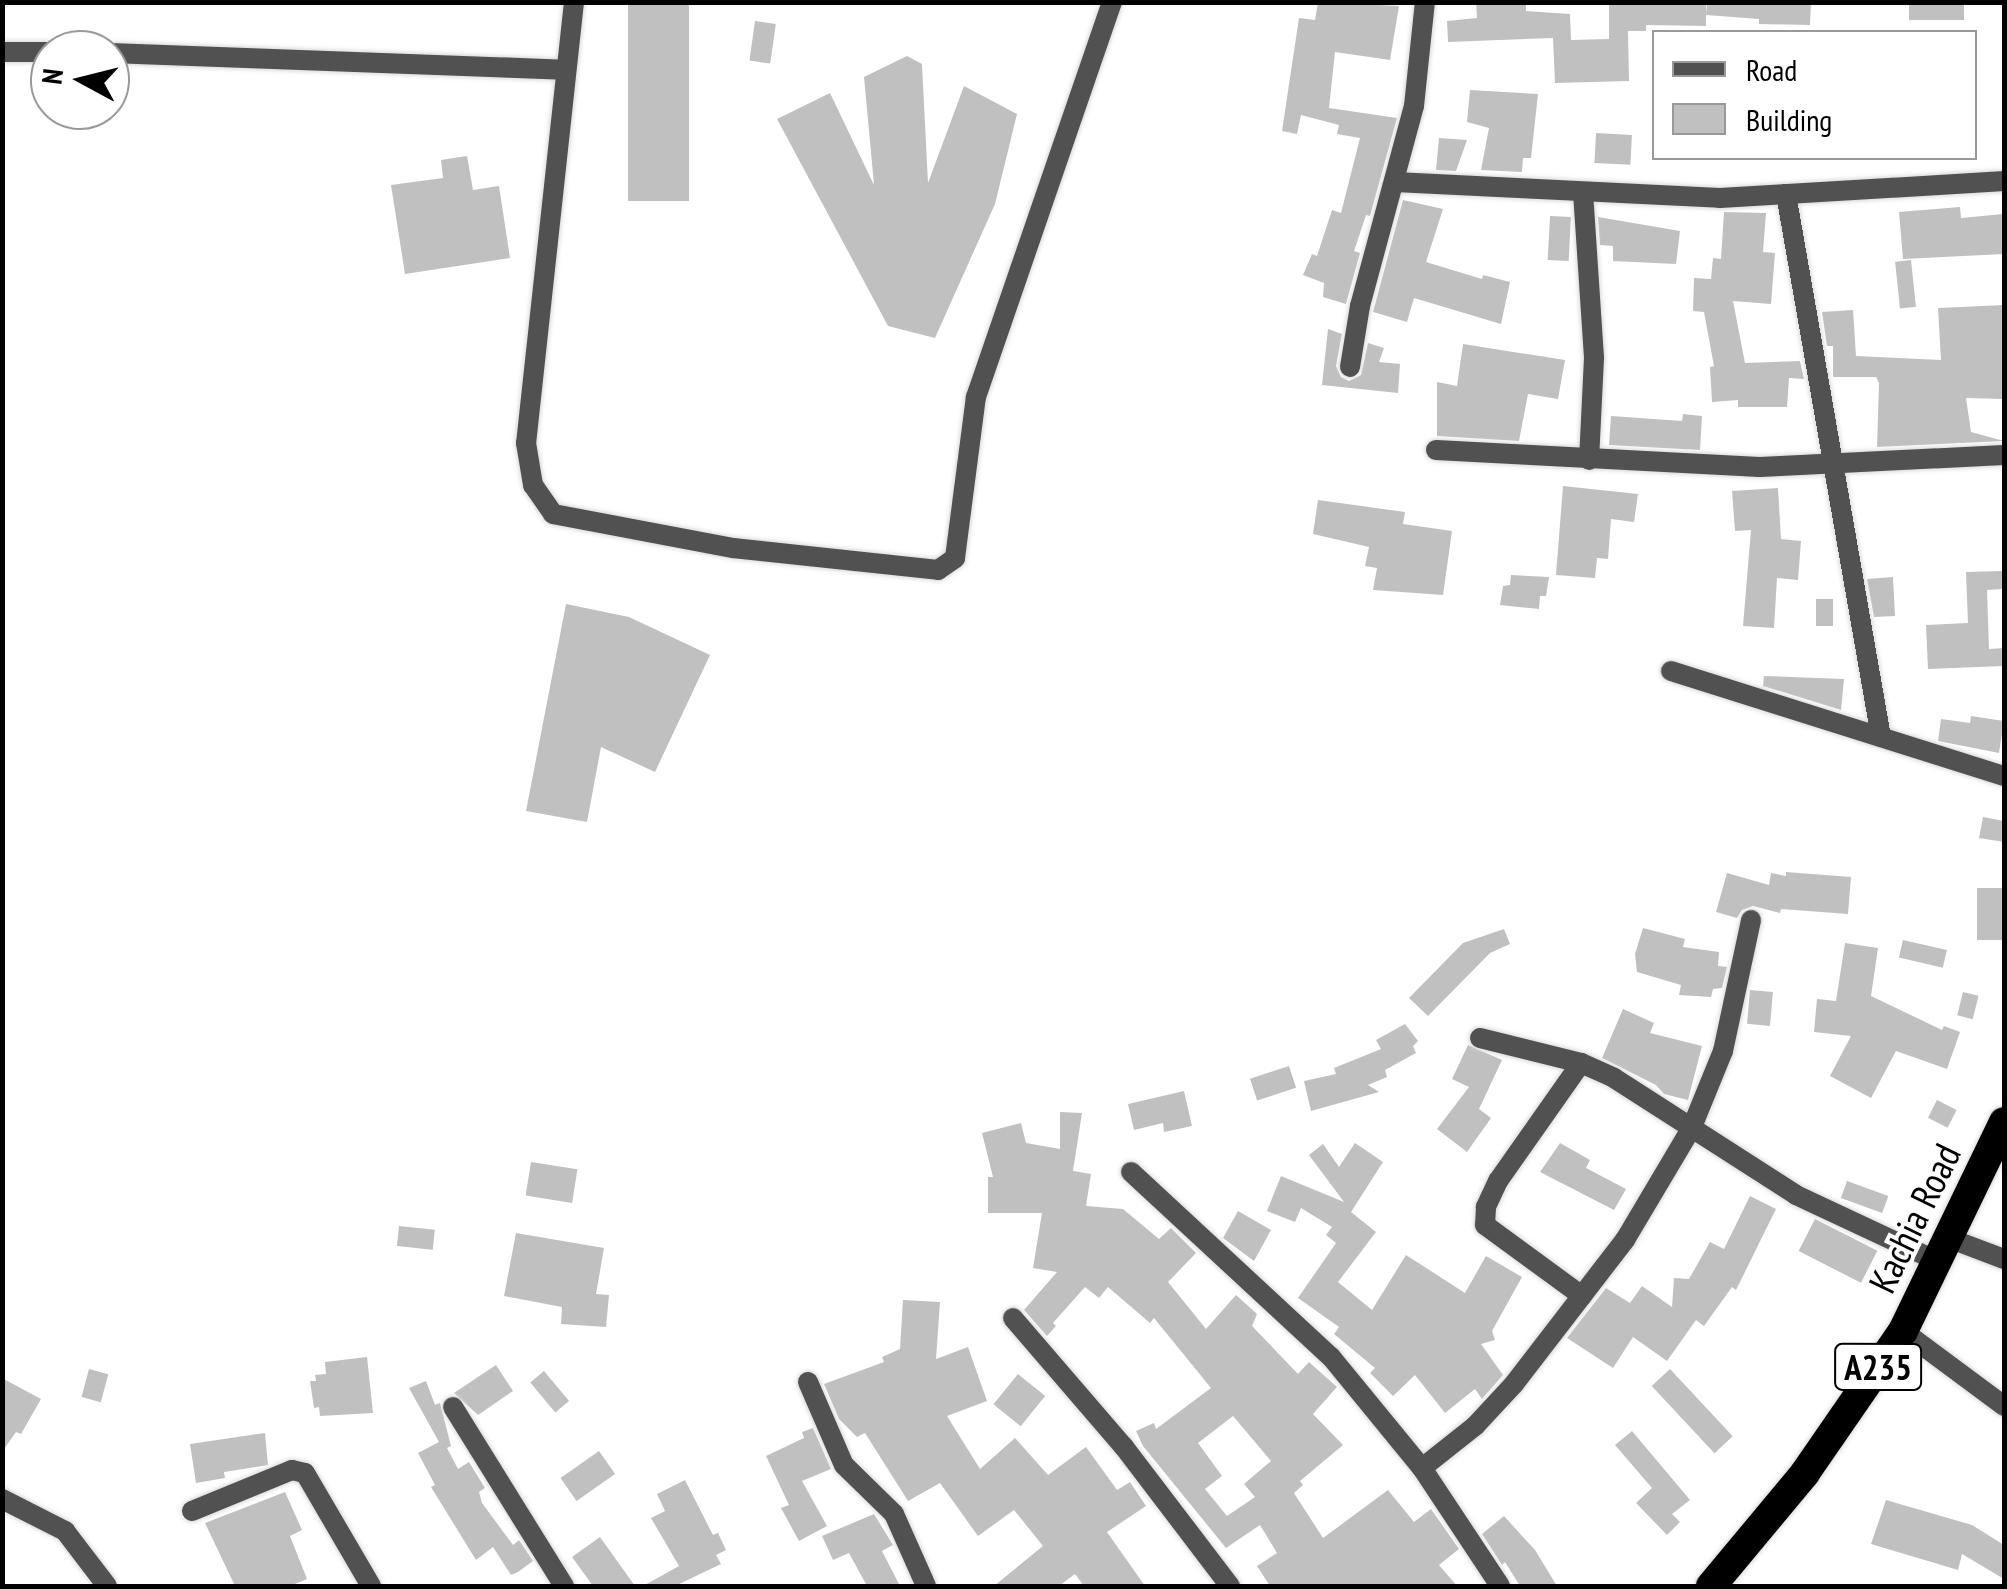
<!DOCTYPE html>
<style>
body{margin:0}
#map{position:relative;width:2007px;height:1589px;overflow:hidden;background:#fff;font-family:"PT Sans Narrow",sans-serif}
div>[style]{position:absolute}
.building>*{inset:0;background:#c0c0c0;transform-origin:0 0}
.roads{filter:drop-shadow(0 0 2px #dbdbdb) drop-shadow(0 0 2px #dbdbdb)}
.street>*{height:20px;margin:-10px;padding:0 10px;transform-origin:10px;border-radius:10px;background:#515151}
.highway>*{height:30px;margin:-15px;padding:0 15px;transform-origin:15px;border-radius:15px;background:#000}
span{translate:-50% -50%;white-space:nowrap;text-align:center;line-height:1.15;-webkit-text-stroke:8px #fff;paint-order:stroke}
.shield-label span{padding:2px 8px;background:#fff;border:2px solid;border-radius:8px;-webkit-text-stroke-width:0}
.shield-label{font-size:35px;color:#000;font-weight:700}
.street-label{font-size:38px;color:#000}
.frame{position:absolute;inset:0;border:5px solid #000;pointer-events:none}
.legend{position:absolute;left:1652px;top:30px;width:325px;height:130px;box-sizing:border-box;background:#fff;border:2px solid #999;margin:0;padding:12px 18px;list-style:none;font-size:30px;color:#000}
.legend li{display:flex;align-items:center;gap:20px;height:50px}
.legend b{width:50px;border:2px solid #999}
.north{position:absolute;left:30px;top:30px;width:100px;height:100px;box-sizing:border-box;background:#fff;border:2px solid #999;border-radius:50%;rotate:277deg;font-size:28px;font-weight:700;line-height:40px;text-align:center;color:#000}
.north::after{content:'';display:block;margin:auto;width:35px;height:45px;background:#000;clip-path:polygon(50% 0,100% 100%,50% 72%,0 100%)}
</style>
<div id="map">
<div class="building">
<i style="left:628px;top:2px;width:61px;height:199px"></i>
<i style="clip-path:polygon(1318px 2px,1399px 6px,1390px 60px,1335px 52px,1329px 108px,1397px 118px,1370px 216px,1366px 215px,1354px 251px,1360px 253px,1346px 304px,1323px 297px,1324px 283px,1303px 275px,1312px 254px,1317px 256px,1332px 210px,1341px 213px,1360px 138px,1337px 134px,1339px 125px,1301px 115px,1297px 134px,1282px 131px,1299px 18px,1315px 20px)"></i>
<i style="clip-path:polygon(1476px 2px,1526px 2px,1526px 11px,1570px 14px,1571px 40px,1609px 39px,1609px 4px,1706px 2px,1706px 26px,1646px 25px,1646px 31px,1628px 31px,1629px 81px,1555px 83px,1553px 38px,1448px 42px,1447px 21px,1477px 18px)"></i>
<i style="clip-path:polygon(1707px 2px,1811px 2px,1810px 25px,1759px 24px,1759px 19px,1706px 15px)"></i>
<i style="left:1964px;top:4px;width:16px;height:55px;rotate:90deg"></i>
<i style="left:755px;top:21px;width:21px;height:40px;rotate:8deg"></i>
<i style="clip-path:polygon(907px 56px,922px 64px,928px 183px,964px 86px,1017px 114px,995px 204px,935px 338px,888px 326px,777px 119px,830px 93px,874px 185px,864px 77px)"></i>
<i style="clip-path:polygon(1470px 90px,1538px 94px,1531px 158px,1523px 158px,1522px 172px,1481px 170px,1489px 128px,1467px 122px)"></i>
<i style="left:1596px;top:133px;width:36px;height:30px;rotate:3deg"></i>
<i style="clip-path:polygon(1439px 138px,1467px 140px,1456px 171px,1436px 170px)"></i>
<i style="clip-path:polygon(467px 156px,473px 190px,499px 186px,510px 258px,405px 274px,391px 185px,443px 178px,441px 160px)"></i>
<i style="clip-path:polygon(1403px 200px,1443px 209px,1426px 262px,1482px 279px,1483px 275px,1510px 282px,1501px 324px,1414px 298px,1407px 322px,1373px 312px)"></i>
<i style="clip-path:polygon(1960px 207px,1961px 218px,2003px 214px,2004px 254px,1903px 259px,1899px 212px)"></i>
<i style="clip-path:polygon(1724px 212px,1766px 213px,1763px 252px,1775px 253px,1771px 304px,1733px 301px,1745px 363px,1800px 361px,1804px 379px,1789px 378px,1787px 407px,1738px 407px,1738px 400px,1712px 402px,1710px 367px,1714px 366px,1704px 312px,1693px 311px,1694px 278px,1711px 279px,1713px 258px,1721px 259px)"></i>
<i style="left:1550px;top:216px;width:21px;height:44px;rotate:3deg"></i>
<i style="clip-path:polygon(1598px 217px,1680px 231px,1676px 264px,1613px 261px,1613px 246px,1600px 245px)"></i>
<i style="left:1911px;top:260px;width:47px;height:16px;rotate:84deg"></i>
<i style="clip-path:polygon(2004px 305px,2004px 399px,1966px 398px,1971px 432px,2004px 441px,1877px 447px,1879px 383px,1876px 377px,1833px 377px,1833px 346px,1827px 346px,1822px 312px,1853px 310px,1856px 356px,1941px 360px,1938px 308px)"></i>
<i style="clip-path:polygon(1328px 329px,1342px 334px,1336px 366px,1341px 377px,1349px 381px,1361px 375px,1368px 343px,1384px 348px,1379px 362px,1400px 364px,1398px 393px,1322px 385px)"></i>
<i style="clip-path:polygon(1463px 344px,1565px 360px,1558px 399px,1528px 394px,1519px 441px,1437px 436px,1437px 382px,1457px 386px)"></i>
<i style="clip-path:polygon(1683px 414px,1702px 416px,1700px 450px,1609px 445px,1611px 416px,1682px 421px)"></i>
<i style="clip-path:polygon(1563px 486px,1638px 494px,1634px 522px,1611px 519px,1608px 559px,1597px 558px,1595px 578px,1556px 575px)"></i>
<i style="clip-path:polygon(1778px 488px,1781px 539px,1801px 541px,1798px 580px,1777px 578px,1774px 628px,1743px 626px,1751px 530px,1735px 531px,1732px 491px)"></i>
<i style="clip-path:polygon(1318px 500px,1405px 512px,1403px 524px,1452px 531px,1443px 595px,1373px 590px,1377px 568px,1365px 566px,1369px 547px,1313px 534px)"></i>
<i style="clip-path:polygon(2004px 571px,2004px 589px,1987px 590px,1989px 649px,2004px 648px,2004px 666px,1928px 669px,1926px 625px,1968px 623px,1966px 572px)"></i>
<i style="clip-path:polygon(1511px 575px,1549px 577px,1546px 596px,1540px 596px,1539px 609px,1500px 605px,1503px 586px,1510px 585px)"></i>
<i style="clip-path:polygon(1893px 577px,1895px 616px,1874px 617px,1867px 579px)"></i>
<i style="left:1816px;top:599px;width:17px;height:27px"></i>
<i style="clip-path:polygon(566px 604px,629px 617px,710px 655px,655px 772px,601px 747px,587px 822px,526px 811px)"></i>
<i style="clip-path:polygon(1764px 676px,1844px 679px,1841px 710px,1763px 686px)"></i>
<i style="clip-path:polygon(1971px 716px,2004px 721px,1999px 753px,1938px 741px,1941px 719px,1970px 723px)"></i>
<i style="clip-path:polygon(1983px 817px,2004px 821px,2004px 842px,1979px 838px)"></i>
<i style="clip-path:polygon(1786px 872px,1851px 877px,1848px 914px,1781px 909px,1780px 913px,1753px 906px,1742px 910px,1737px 918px,1716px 912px,1727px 873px,1769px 885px,1771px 873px,1786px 876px)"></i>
<i style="left:1977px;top:888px;width:27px;height:52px"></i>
<i style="clip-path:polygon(1643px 928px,1685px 939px,1683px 947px,1719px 952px,1718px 966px,1727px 967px,1722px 988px,1713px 989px,1711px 997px,1679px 995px,1681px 985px,1637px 972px,1635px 954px)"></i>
<i style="clip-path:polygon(1504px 929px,1510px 944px,1490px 953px,1428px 1016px,1409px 998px,1463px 943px)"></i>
<i style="left:1903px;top:940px;width:45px;height:18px;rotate:13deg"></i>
<i style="clip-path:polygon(1845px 943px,1878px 948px,1871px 996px,1942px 1030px,1944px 1026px,1960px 1032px,1947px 1069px,1896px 1051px,1871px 1098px,1830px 1076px,1851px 1036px,1814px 1032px,1817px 999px,1836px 1001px)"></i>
<i style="left:1750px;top:990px;width:23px;height:34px;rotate:5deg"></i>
<i style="left:1963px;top:992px;width:16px;height:24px;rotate:14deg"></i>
<i style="clip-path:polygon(1623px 1009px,1654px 1023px,1650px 1033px,1702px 1046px,1688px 1100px,1664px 1094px,1656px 1085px,1602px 1058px)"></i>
<i style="clip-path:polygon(1405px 1024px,1418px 1041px,1413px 1046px,1416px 1053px,1385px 1070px,1387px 1077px,1368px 1085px,1379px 1092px,1311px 1111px,1304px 1081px,1336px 1074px,1334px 1068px,1381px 1049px,1376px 1040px)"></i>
<i style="clip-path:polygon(1468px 1045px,1502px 1060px,1479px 1109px,1491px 1118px,1467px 1152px,1437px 1129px,1469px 1087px,1452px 1079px)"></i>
<i style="left:1289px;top:1066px;width:23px;height:41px;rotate:72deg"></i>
<i style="clip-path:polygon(1184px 1091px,1192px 1126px,1164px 1132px,1163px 1123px,1134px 1130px,1128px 1104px)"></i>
<i style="left:1937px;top:1100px;width:22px;height:20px;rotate:27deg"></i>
<i style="clip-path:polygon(evenodd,1060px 1112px,1082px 1113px,1073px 1171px,1091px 1174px,1086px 1206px,1123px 1209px,1159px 1239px,1171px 1228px,1196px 1253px,1168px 1282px,1206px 1329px,1236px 1295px,1257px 1314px,1252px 1326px,1298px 1374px,1309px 1362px,1337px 1387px,1313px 1414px,1343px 1445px,1300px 1481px,1303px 1485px,1294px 1493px,1323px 1538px,1388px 1490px,1414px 1522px,1431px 1509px,1459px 1549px,1439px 1565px,1457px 1586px,1270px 1586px,1257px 1566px,1277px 1553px,1260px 1525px,1226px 1548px,1143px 1446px,1136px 1431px,1154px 1423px,1156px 1429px,1211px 1388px,1154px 1318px,1150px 1323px,1108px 1287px,1099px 1298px,1085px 1287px,1053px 1323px,1056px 1326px,1047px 1336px,1024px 1310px,1057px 1272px,1033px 1268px,1042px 1213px,988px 1213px,988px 1177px,993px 1177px,982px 1133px,1021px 1123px,1026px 1143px,1060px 1149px,1060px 1112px,1233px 1416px,1271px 1461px,1244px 1484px,1255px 1497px,1227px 1516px,1205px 1489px,1222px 1476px,1198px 1443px,1233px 1416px)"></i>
<i style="clip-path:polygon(1355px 1143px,1383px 1162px,1351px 1212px,1376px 1232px,1338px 1282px,1372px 1310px,1406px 1255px,1465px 1293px,1486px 1256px,1522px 1277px,1492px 1331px,1495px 1340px,1481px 1344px,1503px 1375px,1482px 1399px,1475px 1389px,1445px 1413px,1415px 1375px,1393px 1396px,1370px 1373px,1375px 1368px,1334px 1334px,1339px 1327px,1298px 1298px,1336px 1243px,1326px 1235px,1332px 1227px,1301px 1208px,1295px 1222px,1267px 1211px,1281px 1176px,1344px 1202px,1309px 1155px,1323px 1144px,1339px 1167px)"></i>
<i style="clip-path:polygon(1560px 1143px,1590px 1160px,1586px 1168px,1626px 1189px,1614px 1210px,1540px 1172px)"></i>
<i style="left:531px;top:1162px;width:47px;height:34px;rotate:9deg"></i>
<i style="left:1847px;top:1181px;width:44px;height:18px;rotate:20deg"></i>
<i style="clip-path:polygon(1750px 1196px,1776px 1209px,1736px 1290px,1732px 1287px,1704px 1326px,1696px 1320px,1667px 1361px,1633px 1337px,1613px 1368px,1567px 1338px,1606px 1288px,1630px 1303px,1642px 1286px,1672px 1307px,1674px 1278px,1689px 1279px,1710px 1242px,1724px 1249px)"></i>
<i style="clip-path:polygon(1238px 1211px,1271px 1230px,1254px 1261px,1223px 1238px)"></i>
<i style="left:1815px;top:1219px;width:70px;height:36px;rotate:27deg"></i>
<i style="left:399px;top:1226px;width:36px;height:20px;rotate:6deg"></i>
<i style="clip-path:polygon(516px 1233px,604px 1248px,596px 1294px,609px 1295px,606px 1327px,561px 1324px,562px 1307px,504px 1296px)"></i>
<i style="clip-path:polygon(903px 1300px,940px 1302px,936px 1359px,968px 1347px,987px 1401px,947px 1416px,980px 1469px,1015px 1438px,1048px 1475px,1086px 1447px,1117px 1490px,1130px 1482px,1146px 1506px,1107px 1532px,1145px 1586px,1084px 1586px,1075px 1574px,1059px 1586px,994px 1586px,1043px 1546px,1014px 1510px,978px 1536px,940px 1483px,908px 1501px,865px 1433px,857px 1437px,839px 1419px,824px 1384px,884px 1362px,882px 1357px,900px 1349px)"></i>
<i style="clip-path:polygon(367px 1357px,373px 1413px,320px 1416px,319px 1407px,314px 1408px,310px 1381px,316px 1381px,315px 1375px,326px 1374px,325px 1362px)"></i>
<i style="clip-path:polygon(496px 1365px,513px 1391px,478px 1415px,454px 1393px)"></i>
<i style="left:89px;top:1369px;width:20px;height:29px;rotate:15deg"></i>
<i style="left:1670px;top:1369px;width:92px;height:25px;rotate:47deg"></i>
<i style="left:544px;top:1371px;width:39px;height:18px;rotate:50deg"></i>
<i style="left:1018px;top:1374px;width:35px;height:39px;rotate:39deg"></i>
<i style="clip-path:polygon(2px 1378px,41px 1399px,21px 1434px,16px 1432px,2px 1452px)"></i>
<i style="clip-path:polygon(426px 1381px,435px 1405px,440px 1403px,451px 1446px,447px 1448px,458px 1469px,469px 1462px,485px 1488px,479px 1492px,482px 1503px,513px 1545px,519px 1540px,533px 1561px,518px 1572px,511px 1575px,493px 1547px,476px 1560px,431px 1487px,435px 1485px,418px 1453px,439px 1442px,409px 1388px)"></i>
<i style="clip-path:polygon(813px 1428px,831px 1469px,802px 1481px,827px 1526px,799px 1541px,781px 1508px,789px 1505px,766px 1456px,804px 1438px,802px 1432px)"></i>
<i style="clip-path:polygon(1632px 1431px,1690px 1500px,1672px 1514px,1680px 1522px,1667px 1535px,1636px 1503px,1652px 1488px,1615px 1445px)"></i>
<i style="clip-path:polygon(265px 1433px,268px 1465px,224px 1472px,225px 1478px,196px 1483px,190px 1444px)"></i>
<i style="left:599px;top:1451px;width:28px;height:47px;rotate:55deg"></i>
<i style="clip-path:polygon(685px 1480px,713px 1535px,718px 1533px,726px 1550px,716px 1555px,721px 1564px,675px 1586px,643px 1586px,679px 1566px,651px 1518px,665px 1511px,657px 1494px)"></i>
<i style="clip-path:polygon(285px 1492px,302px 1530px,290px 1536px,307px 1579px,290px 1586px,235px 1586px,205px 1523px)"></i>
<i style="clip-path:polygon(1886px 1500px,1972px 1525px,2004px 1545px,2004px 1579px,1962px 1554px,1958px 1570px,1871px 1544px)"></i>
<i style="clip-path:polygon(874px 1514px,893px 1545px,882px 1551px,900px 1586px,867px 1586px,849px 1553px,833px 1560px,822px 1536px)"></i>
<i style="clip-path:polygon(1504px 1516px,1535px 1550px,1557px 1586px,1520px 1586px,1505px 1562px,1502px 1565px,1482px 1534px)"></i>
<i style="clip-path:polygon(600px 1537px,635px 1586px,593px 1586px,572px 1557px)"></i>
</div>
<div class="roads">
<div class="street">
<i style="left:574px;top:2px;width:444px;rotate:96.2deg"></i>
<i style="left:526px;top:443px;width:43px;rotate:80.5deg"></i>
<i style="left:533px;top:485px;width:35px;rotate:55deg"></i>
<i style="left:553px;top:514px;width:183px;rotate:10.7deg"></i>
<i style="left:733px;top:548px;width:206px;rotate:6.1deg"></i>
<i style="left:938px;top:570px;width:21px;rotate:-35deg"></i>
<i style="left:955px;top:558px;width:162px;rotate:-82.6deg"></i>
<i style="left:976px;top:397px;width:418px;rotate:-71deg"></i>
<i style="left:2px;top:52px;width:48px"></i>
<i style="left:110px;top:53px;width:454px;rotate:2.1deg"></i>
<i style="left:1395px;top:182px;width:325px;rotate:2.8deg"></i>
<i style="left:1720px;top:198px;width:285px;rotate:-3.4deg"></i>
<i style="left:1583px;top:192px;width:166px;rotate:86.2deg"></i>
<i style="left:1594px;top:358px;width:102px;rotate:92.8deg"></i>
<i style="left:1786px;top:194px;width:551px;rotate:80.08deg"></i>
<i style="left:1350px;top:367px;width:62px;rotate:-80.7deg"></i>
<i style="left:1360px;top:306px;width:207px;rotate:-74.9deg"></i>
<i style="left:1414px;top:106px;width:105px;rotate:-84deg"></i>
<i style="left:1436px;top:450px;width:324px;rotate:3deg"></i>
<i style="left:1760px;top:467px;width:244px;rotate:-2.8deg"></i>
<i style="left:1671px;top:671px;width:349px;rotate:17.5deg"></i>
<i style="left:1480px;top:1038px;width:104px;rotate:13.9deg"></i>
<i style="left:1581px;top:1063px;width:36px;rotate:24deg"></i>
<i style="left:1614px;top:1078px;width:216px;rotate:32.7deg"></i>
<i style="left:1796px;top:1195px;width:158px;rotate:25.1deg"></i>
<i style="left:1581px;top:1063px;width:144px;rotate:125.1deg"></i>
<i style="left:1498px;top:1181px;width:29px;rotate:115deg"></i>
<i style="left:1486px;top:1207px;width:18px;rotate:93deg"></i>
<i style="left:1485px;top:1225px;width:120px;rotate:36.2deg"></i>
<i style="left:1131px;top:1172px;width:272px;rotate:42.8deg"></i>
<i style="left:1331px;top:1357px;width:144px;rotate:50.7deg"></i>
<i style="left:1422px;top:1468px;width:141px;rotate:56.5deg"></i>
<i style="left:1951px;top:1239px;width:57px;rotate:20.7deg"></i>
<i style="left:1013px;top:1318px;width:170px;rotate:49.3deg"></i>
<i style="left:1124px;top:1447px;width:175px;rotate:52.7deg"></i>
<i style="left:1903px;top:1331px;width:126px;rotate:36.6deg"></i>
<i style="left:808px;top:1382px;width:90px;rotate:66.6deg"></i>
<i style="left:844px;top:1465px;width:70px;rotate:44.4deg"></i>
<i style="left:894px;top:1514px;width:79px;rotate:66deg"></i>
<i style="left:453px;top:1407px;width:211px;rotate:58.2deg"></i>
<i style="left:1422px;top:1468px;width:68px;rotate:-38.4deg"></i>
<i style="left:1475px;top:1426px;width:57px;rotate:-47.1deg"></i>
<i style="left:1514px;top:1384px;width:182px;rotate:-52.4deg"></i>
<i style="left:1625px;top:1240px;width:131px;rotate:-59.3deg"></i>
<i style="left:1692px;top:1127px;width:82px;rotate:-67.8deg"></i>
<i style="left:1723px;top:1051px;width:134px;rotate:-77.9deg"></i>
<i style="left:2px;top:1499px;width:71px;rotate:26.9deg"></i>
<i style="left:65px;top:1531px;width:69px;rotate:52.6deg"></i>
<i style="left:192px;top:1511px;width:108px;rotate:-22.3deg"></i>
<i style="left:292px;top:1470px;width:13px;rotate:13deg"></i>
<i style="left:305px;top:1473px;width:131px;rotate:59.7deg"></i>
</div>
<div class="highway">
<i style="left:1711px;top:1586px;width:147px;rotate:-50.2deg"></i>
<i style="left:1805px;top:1473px;width:173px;rotate:-55.4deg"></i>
<i style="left:1903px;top:1331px;width:232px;rotate:-64.2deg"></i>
</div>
</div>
<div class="shield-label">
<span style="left:1878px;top:1367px">A235</span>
</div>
<div class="street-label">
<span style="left:1914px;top:1218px;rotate:-64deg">Kachia Road</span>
</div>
<div class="frame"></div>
<ul class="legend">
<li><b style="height:12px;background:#515151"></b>Road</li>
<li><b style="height:28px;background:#c0c0c0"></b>Building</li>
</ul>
<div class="north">N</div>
</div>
